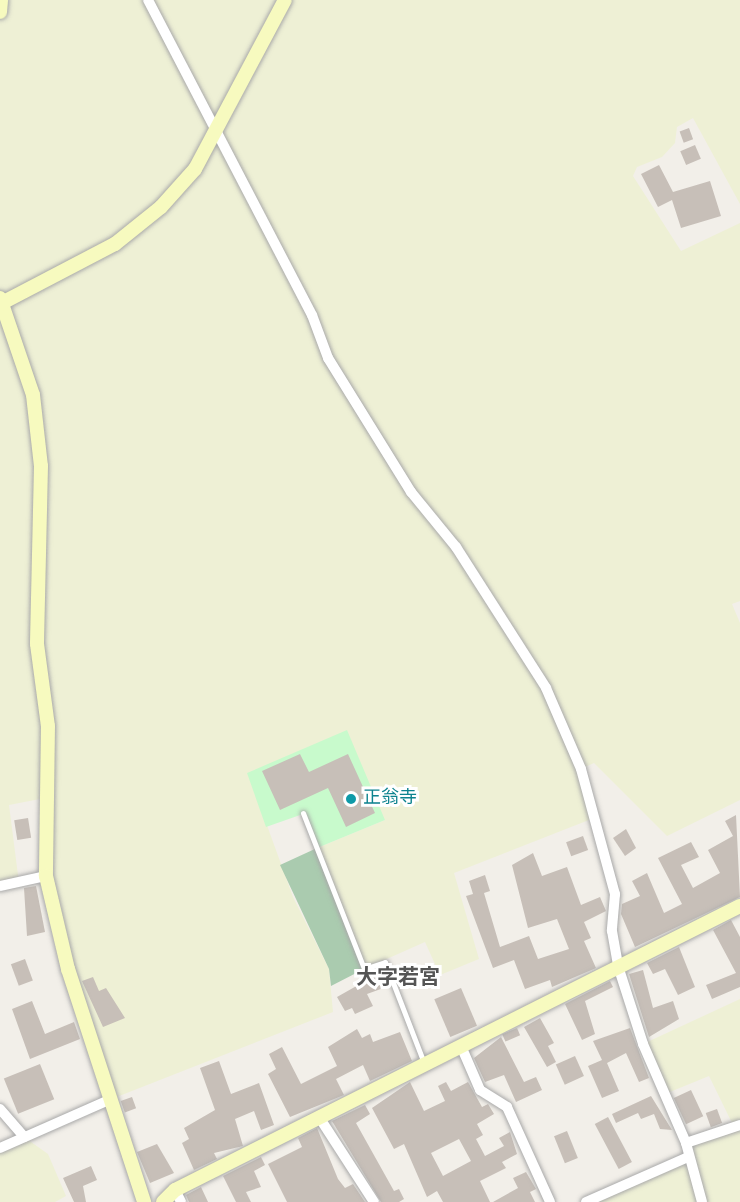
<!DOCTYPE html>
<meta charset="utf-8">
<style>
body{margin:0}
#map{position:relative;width:740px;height:1202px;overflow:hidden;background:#f2efe9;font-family:Overpass,"Noto Sans JP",sans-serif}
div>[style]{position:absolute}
.farmland>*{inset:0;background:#eef0d5}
.cemetery>*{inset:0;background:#aacbaf}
.park>*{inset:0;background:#c8facc}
.building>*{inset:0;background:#c7bfb8;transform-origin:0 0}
.roads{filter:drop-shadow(0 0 2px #a9a9a9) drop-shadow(0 0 2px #a9a9a9)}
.lane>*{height:5px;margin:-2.5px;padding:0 2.5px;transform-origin:2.5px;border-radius:2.5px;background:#fff}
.street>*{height:10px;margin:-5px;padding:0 5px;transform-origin:5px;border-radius:5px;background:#fff}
.secondary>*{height:14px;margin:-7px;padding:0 7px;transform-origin:7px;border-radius:7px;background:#f7fabf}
.dots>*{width:16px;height:16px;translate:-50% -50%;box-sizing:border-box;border:3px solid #fff;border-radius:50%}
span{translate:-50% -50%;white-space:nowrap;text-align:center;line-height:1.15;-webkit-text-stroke:6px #fff;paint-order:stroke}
.culture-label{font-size:18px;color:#0d838f}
.left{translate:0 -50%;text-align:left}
.quarter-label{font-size:21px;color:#555;font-weight:700}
</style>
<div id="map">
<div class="farmland">
<i style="clip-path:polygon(0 0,740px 0,740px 204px,693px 118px,677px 127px,675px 143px,662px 157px,637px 167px,633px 176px,681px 251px,740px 223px,740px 601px,732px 604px,740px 623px,740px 800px,667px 836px,594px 763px,581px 769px,594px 818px,454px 873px,479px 959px,440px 975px,425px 942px,364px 969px,317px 848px,385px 820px,248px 773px,293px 897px,329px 969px,333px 1012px,109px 1100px,46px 876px,45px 798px,9px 805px,19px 883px,0 886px)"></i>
<i style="clip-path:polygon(740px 999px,740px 1202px,586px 1202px,688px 1158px,686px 1143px,734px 1127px,709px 1076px,665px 1094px,643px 1044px)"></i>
<i style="clip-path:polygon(24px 1137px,48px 1154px,66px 1196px,55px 1202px,0 1202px,0 1148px)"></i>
</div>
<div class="cemetery">
<i style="clip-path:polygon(317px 848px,364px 969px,331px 986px,329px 969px,280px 865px)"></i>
</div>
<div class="park">
<i style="clip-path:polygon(347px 730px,385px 820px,317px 848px,303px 814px,266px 827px,247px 773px)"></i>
</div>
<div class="building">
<i style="left:689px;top:128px;width:12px;height:10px;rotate:70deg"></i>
<i style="left:695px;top:145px;width:15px;height:16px;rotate:67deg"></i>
<i style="clip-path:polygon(659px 165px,673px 192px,710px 181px,721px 216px,681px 228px,672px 200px,658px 207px,641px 174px)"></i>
<i style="clip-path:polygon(300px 754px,309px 772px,348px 754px,375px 813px,346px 827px,328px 788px,280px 810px,262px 771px)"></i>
<i style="clip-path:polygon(736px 815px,740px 897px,635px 947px,621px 914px,622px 904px,640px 896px,632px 881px,647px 873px,664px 913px,682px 904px,658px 858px,691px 842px,699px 857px,681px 865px,693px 888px,720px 873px,708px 850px,733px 836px,725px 821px)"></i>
<i style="left:28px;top:818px;width:20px;height:14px;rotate:81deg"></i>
<i style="clip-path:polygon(626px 829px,636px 848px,625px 856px,613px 838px)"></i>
<i style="left:583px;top:836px;width:15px;height:18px;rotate:70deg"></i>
<i style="clip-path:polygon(533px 853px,542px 876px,567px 867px,581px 905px,600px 897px,606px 911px,584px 922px,591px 938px,584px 941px,596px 968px,552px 987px,550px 980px,525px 989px,514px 960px,493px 968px,466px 896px,473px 894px,469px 881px,485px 875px,490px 891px,484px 893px,500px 947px,529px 936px,538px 959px,569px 949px,557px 919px,528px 928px,512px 865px)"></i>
<i style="clip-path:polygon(36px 886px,45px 932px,27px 936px,24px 888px)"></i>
<i style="clip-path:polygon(731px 920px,740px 937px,740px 987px,712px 999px,706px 985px,736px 973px,713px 930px)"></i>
<i style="clip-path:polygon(679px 947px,695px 987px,678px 995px,665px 969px,653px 974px,647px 963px)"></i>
<i style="left:25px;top:959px;width:23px;height:15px;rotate:70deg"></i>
<i style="clip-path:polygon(643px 970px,653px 1008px,673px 1001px,679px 1019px,649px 1037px,629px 974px)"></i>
<i style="clip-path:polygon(383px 971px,389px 986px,367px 994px,373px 1006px,355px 1014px,352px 1008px,345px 1011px,337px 997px)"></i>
<i style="clip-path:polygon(93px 977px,99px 991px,106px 988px,125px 1018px,103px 1027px,82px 981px)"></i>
<i style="clip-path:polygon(610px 981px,613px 987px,585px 1001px,595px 1034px,582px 1040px,565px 1004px)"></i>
<i style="left:461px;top:988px;width:41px;height:29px;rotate:67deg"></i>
<i style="clip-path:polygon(32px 1001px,45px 1034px,74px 1022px,80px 1039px,30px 1059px,12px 1009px)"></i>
<i style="clip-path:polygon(540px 1018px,554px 1043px,548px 1046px,556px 1062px,547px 1067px,524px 1027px)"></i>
<i style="left:517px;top:1028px;width:8px;height:16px;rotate:67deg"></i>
<i style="clip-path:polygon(630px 1028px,649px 1078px,639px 1082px,626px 1053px,607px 1063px,619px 1091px,602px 1098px,588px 1066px,602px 1060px,593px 1041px)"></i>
<i style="clip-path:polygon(357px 1029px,362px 1038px,370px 1034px,373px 1042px,400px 1032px,412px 1061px,370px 1081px,363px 1065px,336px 1079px,344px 1095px,290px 1117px,268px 1074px,276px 1069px,269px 1054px,282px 1047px,301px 1084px,337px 1066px,328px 1047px)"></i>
<i style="clip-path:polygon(501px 1037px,524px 1082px,536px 1077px,542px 1090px,516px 1102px,504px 1075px,485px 1082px,474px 1058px)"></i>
<i style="left:575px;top:1056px;width:22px;height:21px;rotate:66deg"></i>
<i style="clip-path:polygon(219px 1061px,231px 1094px,259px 1083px,274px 1125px,261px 1130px,254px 1111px,235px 1119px,243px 1146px,214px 1153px,217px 1159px,194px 1170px,182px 1143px,189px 1139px,184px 1128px,215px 1110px,200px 1068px)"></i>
<i style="left:40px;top:1064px;width:38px;height:39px;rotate:68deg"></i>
<i style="clip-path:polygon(evenodd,410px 1082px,424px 1111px,445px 1101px,438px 1086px,446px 1082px,451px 1091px,468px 1082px,482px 1107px,488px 1104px,494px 1114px,477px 1124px,483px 1135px,476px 1139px,485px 1156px,504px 1146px,499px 1138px,510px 1132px,517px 1154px,502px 1162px,506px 1168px,480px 1181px,490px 1202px,443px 1202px,437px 1191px,427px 1197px,404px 1144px,394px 1149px,372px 1108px,410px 1082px,459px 1139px,471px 1161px,443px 1176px,431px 1153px,459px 1139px)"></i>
<i style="left:691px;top:1090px;width:29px;height:19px;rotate:65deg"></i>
<i style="clip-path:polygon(651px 1096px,672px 1130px,660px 1129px,654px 1114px,641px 1119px,638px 1113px,616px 1123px,612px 1114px)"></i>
<i style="left:132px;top:1097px;width:12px;height:12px;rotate:70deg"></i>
<i style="clip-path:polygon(365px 1105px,370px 1114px,356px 1123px,394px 1191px,399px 1189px,404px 1199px,399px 1202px,381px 1202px,332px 1121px)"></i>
<i style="left:717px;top:1109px;width:15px;height:12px;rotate:70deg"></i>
<i style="left:608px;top:1117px;width:51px;height:15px;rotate:62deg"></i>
<i style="clip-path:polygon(317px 1128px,338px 1179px,345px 1188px,353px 1184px,365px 1202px,287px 1202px,268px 1164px,302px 1147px,298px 1138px)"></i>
<i style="left:567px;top:1131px;width:29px;height:14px;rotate:68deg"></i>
<i style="clip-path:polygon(157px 1144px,174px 1173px,150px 1183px,137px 1152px)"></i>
<i style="clip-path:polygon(261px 1157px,265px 1165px,254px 1171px,261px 1187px,246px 1192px,251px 1202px,236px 1202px,223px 1176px)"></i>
<i style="clip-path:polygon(91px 1166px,97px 1180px,83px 1186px,86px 1202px,74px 1202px,63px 1178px)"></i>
<i style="clip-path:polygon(526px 1172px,536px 1189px,530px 1192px,535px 1202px,493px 1202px,518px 1188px,513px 1178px)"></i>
<i style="clip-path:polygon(201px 1187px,208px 1202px,189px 1202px,186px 1195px)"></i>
</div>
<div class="roads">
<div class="lane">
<i style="left:303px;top:813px;width:168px;rotate:68.6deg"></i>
<i style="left:364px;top:969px;width:22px;rotate:-18deg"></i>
<i style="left:385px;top:962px;width:108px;rotate:68.9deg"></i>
</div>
<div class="street">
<i style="left:148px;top:0;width:355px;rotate:62.5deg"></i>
<i style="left:312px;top:315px;width:46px;rotate:69.6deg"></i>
<i style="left:328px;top:358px;width:158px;rotate:58.2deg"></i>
<i style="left:411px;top:492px;width:71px;rotate:50.7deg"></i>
<i style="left:456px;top:547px;width:167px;rotate:57.4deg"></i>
<i style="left:546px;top:688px;width:88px;rotate:66.6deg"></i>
<i style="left:581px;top:769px;width:130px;rotate:74.8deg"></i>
<i style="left:615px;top:894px;width:37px;rotate:95deg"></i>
<i style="left:612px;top:931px;width:36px;rotate:80deg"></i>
<i style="left:618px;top:966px;width:82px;rotate:72.2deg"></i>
<i style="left:643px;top:1044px;width:108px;rotate:66.5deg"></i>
<i style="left:686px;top:1143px;width:61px;rotate:74.8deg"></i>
<i style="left:0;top:886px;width:47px;rotate:-12.3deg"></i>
<i style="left:461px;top:1046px;width:48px;rotate:66.6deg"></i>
<i style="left:480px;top:1090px;width:32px;rotate:32deg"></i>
<i style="left:507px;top:1107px;width:104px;rotate:65.6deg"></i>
<i style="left:0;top:1109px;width:37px;rotate:49deg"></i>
<i style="left:319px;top:1117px;width:101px;rotate:57.1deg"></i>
<i style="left:686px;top:1143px;width:57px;rotate:-18.4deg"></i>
<i style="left:0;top:1148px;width:119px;rotate:-23.8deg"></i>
<i style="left:175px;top:1190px;width:13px;rotate:63deg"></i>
<i style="left:586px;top:1202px;width:111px;rotate:-23.8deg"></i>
</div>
<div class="secondary">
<i style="left:0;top:12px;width:12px;rotate:-85deg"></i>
<i style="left:0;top:298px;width:102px;rotate:71.2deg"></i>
<i style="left:33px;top:395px;width:71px;rotate:83.6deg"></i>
<i style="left:41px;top:466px;width:178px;rotate:91.3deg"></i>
<i style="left:37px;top:644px;width:83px;rotate:82.4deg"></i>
<i style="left:48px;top:726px;width:150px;rotate:90.8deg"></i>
<i style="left:46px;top:876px;width:96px;rotate:76.7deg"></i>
<i style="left:68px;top:969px;width:245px;rotate:71.9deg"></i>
<i style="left:0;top:304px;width:130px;rotate:-27.6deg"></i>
<i style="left:115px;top:244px;width:59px;rotate:-38.8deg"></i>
<i style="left:161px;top:207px;width:51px;rotate:-48.2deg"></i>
<i style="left:195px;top:169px;width:191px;rotate:-62deg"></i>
<i style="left:163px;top:1202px;width:17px;rotate:-45deg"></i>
<i style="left:175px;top:1190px;width:632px;rotate:-26.69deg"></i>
</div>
</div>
<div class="dots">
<i style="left:351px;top:799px;background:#0f9aa8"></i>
</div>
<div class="culture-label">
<span class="left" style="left:363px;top:799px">正翁寺</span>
</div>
<div class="quarter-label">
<span style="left:398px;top:979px">大字若宮</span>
</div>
</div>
